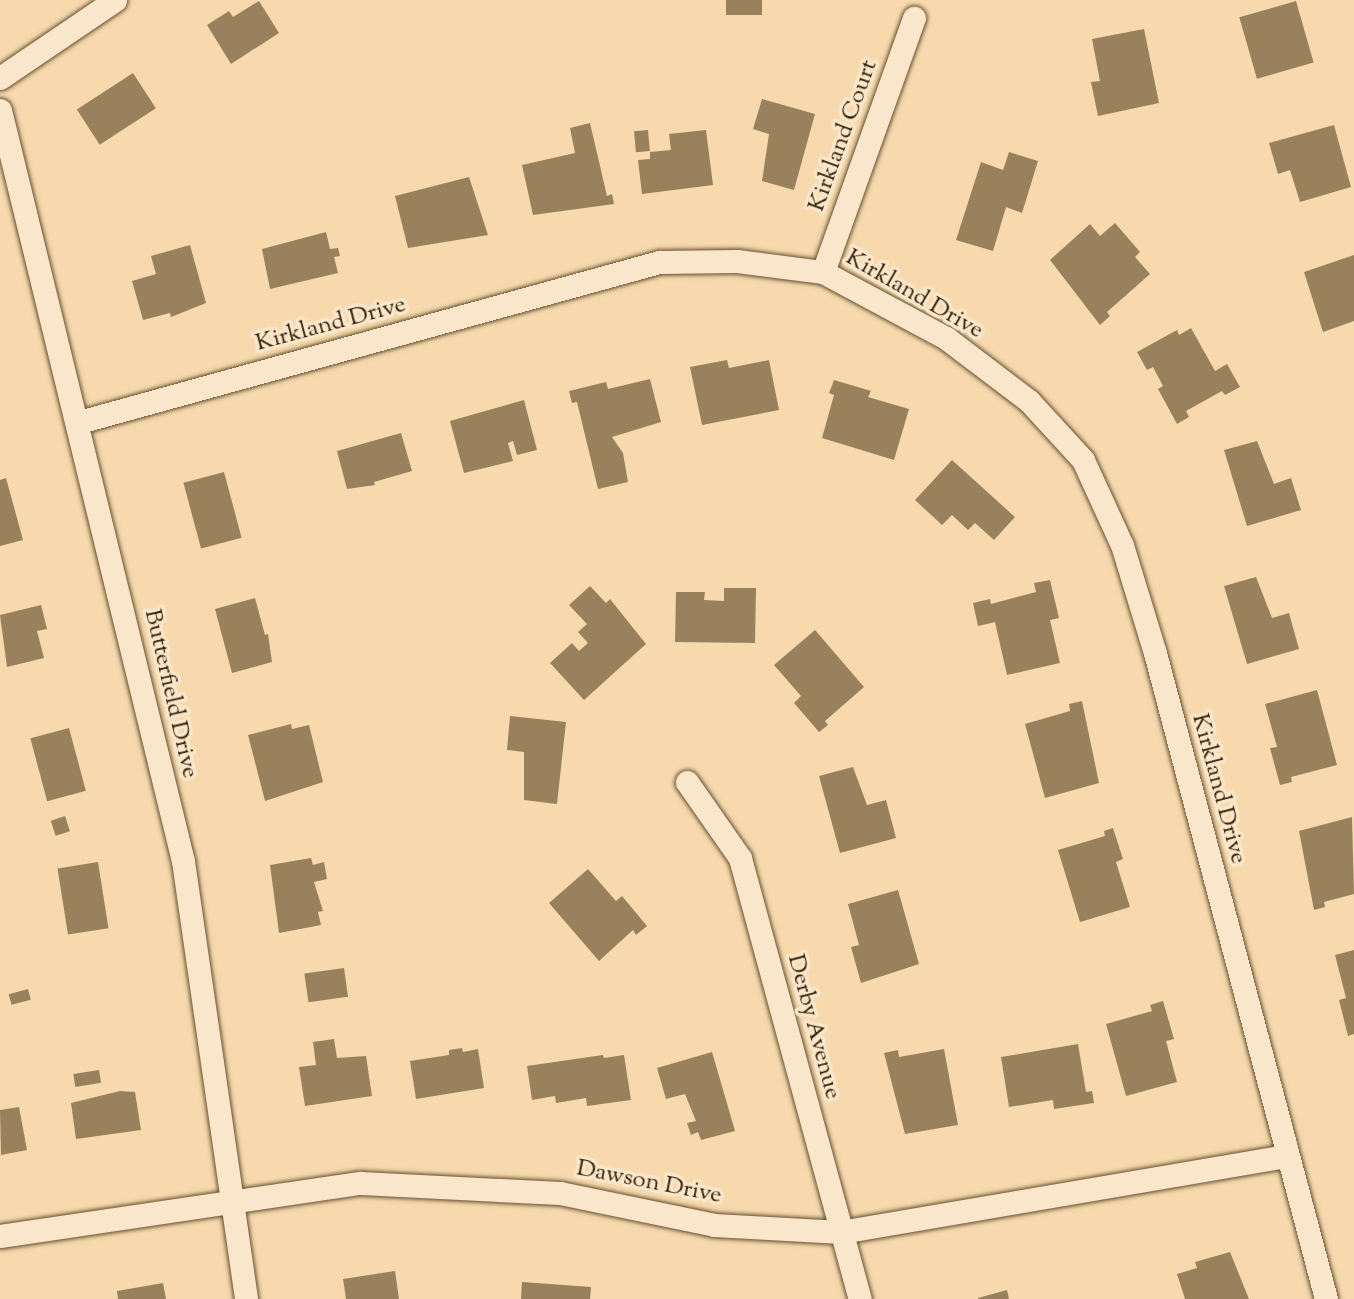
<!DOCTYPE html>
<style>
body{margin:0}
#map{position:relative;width:1354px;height:1299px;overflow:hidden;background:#f7d9ad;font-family:"Sorts Mill Goudy",serif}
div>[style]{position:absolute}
.building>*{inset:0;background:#9a815d;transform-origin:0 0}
.roads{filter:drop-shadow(0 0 2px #664f30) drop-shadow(0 0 2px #664f30)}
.street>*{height:23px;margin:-11.5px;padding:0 11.5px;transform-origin:11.5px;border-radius:11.5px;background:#fae6ca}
span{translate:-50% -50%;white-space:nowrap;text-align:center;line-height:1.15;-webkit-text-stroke:7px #fae6ca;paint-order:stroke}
.street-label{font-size:24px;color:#352106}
</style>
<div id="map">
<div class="building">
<i style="left:726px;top:0;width:36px;height:15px"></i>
<i style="clip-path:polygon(259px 1px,279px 33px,231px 64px,207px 25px,229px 11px,233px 17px)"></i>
<i style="left:1296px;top:1px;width:64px;height:59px;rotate:74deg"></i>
<i style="clip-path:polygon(1144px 29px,1159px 103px,1098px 116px,1091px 82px,1100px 81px,1092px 39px)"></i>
<i style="left:133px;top:73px;width:42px;height:67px;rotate:57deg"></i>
<i style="clip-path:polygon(762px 99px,815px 114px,794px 190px,762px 181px,769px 134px,753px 129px)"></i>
<i style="clip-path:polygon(590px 123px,607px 196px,612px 194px,614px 204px,533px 215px,522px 165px,575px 153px,570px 128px)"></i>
<i style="clip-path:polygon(1334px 125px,1351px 187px,1300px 202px,1290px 170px,1278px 174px,1269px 143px)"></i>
<i style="left:648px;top:130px;width:21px;height:14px;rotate:85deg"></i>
<i style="clip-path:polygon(706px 130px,713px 185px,642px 194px,638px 160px,650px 159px,650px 152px,671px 150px,669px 134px)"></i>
<i style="clip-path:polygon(1009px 152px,1038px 161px,1022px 213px,1006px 207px,993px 251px,956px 240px,981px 162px,1003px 170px)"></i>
<i style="clip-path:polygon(469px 177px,488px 235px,408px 248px,395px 196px)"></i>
<i style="clip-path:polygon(1115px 223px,1140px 252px,1135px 257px,1150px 274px,1107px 312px,1110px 316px,1100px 325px,1050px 260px,1090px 224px,1100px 236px)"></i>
<i style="clip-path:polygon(326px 232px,330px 249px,338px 248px,340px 256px,334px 257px,338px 273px,270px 289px,262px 249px)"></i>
<i style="clip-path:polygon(190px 245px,206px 303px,171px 317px,170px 313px,143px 320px,132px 281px,156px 274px,151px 256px)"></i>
<i style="clip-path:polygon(1354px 255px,1354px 321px,1323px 332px,1304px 272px)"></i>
<i style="clip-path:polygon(1191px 328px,1215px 371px,1227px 364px,1240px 387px,1225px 395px,1222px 391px,1186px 411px,1189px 417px,1177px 424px,1158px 389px,1163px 386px,1153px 367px,1147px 370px,1137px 352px,1177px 330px,1179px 335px)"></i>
<i style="clip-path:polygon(727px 360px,729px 368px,769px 360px,779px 410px,702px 425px,690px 367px)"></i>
<i style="clip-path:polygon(650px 379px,661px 422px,612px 437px,623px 453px,628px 482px,598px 489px,577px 402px,572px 403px,569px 391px,606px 382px,608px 389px)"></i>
<i style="clip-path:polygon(834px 380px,871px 391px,868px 397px,909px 409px,894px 460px,822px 438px,834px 395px,829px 393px)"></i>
<i style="clip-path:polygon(524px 400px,537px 450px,517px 455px,513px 441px,508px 443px,513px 461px,464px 473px,450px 421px)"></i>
<i style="clip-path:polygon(401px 433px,412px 471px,374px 482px,375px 485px,347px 489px,337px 451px)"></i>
<i style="clip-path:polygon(1257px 441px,1274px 484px,1291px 478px,1301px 510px,1247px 526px,1224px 450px)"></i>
<i style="clip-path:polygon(952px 460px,1015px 517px,994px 540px,975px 523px,968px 530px,952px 515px,942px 525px,915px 500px)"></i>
<i style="left:224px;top:472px;width:68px;height:42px;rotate:75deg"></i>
<i style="clip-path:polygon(6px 478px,23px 540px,0 546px,0 480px)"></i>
<i style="clip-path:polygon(1256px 577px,1272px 618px,1289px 613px,1299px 649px,1247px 664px,1224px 586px)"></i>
<i style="clip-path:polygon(1050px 580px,1059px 618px,1050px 620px,1060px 663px,1007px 675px,995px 622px,978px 626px,973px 603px,990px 599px,991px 604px,1036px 592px,1034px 583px)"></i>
<i style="clip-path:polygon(590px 586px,606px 603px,610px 599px,646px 644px,584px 700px,550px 663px,572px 643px,579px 651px,588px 643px,578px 632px,587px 624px,569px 605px)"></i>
<i style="clip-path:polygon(724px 588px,756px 588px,755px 643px,675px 642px,676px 592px,705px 592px,704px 600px,724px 601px)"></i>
<i style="clip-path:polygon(255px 598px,265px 635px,268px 634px,272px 662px,232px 673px,215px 609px)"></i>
<i style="clip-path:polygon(41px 605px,47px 629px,37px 631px,44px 658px,7px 667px,0 615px)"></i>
<i style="clip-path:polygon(815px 630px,864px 687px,825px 721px,828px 725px,819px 732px,794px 703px,801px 696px,774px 665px)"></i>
<i style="clip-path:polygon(1317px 690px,1337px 765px,1291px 777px,1292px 782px,1280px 785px,1270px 748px,1277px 747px,1265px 704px)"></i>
<i style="clip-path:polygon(1082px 701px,1099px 783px,1045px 798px,1025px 724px,1070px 711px,1069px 704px)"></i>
<i style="clip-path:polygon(510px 716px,566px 722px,557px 804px,524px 800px,524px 752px,507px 750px)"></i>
<i style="clip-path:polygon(291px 724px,292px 729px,309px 725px,323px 782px,265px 801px,248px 735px)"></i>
<i style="left:69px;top:728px;width:65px;height:40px;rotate:75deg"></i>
<i style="clip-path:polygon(853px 767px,867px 805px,886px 800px,896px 838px,840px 853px,819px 776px)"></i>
<i style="left:65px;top:816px;width:16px;height:15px;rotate:72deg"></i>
<i style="clip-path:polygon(1352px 817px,1354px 894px,1324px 902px,1325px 907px,1314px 910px,1299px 831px)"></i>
<i style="clip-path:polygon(1113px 828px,1123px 859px,1116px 862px,1130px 907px,1080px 922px,1058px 850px,1105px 836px,1104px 831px)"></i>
<i style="clip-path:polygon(311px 858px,313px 865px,324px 862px,327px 879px,314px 882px,323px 911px,318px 912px,321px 925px,279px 933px,270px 865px)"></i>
<i style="left:98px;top:862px;width:67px;height:41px;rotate:81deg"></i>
<i style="clip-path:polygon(588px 869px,616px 901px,622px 896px,647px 926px,636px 935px,633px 930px,599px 961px,549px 903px)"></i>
<i style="clip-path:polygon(898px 890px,919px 964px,861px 983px,851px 947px,859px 945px,848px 904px)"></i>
<i style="clip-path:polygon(1354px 950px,1354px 1034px,1348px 1036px,1339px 1000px,1346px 998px,1335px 955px)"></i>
<i style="left:344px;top:968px;width:29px;height:40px;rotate:82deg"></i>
<i style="left:28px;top:989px;width:11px;height:20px;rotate:75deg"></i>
<i style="clip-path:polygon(1163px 1001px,1174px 1039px,1166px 1041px,1177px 1082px,1126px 1096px,1106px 1024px,1152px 1011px,1150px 1005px)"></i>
<i style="clip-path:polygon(334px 1039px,337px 1058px,366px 1056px,372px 1096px,305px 1106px,299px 1067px,316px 1065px,313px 1042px)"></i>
<i style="clip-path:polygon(1078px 1044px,1086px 1092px,1092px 1091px,1094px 1103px,1054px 1109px,1053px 1100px,1009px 1107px,1001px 1057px)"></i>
<i style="clip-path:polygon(462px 1048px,463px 1052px,478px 1049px,484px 1088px,416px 1099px,410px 1061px,449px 1055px,449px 1050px)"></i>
<i style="clip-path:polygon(944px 1049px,958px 1125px,905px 1134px,884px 1053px,898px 1050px,899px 1057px)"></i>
<i style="clip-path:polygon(712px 1052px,735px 1131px,701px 1140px,698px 1132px,691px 1135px,687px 1123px,696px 1121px,685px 1094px,666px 1099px,657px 1068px)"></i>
<i style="clip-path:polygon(603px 1055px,604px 1058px,624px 1055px,631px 1100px,587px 1106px,586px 1098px,556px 1103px,555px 1096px,532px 1100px,527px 1066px)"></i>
<i style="left:99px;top:1070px;width:13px;height:26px;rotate:81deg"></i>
<i style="clip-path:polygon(120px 1091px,135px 1092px,141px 1130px,76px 1139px,71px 1103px)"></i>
<i style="clip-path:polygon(19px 1107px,27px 1150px,1px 1155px,0 1110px)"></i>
<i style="clip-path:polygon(1230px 1252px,1249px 1299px,1185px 1299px,1177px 1274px,1197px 1268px,1195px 1262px)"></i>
<i style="clip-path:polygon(395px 1271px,399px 1299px,346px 1299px,343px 1279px)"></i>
<i style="clip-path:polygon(522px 1282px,591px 1287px,590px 1299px,521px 1299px)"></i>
<i style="clip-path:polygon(163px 1283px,166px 1299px,118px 1299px,117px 1291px)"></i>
<i style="clip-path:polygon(1007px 1290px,1009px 1299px,978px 1299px,978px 1298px)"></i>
</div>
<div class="roads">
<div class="street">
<i style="left:0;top:78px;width:139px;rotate:-34.1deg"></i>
<i style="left:0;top:110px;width:773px;rotate:76.31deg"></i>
<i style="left:183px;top:861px;width:443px;rotate:81.8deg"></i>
<i style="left:823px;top:272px;width:270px;rotate:-70.3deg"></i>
<i style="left:79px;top:422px;width:602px;rotate:-15.42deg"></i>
<i style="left:659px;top:262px;width:78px;rotate:-0.7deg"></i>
<i style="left:737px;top:261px;width:87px;rotate:7.3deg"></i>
<i style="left:823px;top:272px;width:140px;rotate:28.2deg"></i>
<i style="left:946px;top:338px;width:104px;rotate:37.2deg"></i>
<i style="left:1029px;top:401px;width:80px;rotate:47.5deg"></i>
<i style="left:1083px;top:460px;width:94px;rotate:65.4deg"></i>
<i style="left:1122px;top:545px;width:113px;rotate:73deg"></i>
<i style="left:1155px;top:653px;width:668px;rotate:75.17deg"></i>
<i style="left:687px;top:782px;width:93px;rotate:55.1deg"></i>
<i style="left:740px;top:858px;width:457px;rotate:74.8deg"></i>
<i style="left:0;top:1236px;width:365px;rotate:-8.4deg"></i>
<i style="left:361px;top:1183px;width:199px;rotate:2.9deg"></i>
<i style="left:560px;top:1193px;width:157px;rotate:11.7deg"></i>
<i style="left:714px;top:1225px;width:127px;rotate:3.2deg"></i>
<i style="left:841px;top:1232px;width:451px;rotate:-9.7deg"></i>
</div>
</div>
<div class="street-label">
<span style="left:844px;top:136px;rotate:-70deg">Kirkland Court</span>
<span style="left:914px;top:295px;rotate:30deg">Kirkland Drive</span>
<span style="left:331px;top:325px;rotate:-15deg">Kirkland Drive</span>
<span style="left:170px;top:694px;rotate:77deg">Butterfield Drive</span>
<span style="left:1218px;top:789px;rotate:75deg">Kirkland Drive</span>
<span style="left:813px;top:1027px;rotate:75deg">Derby Avenue</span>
<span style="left:649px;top:1183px;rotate:11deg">Dawson Drive</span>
</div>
</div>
